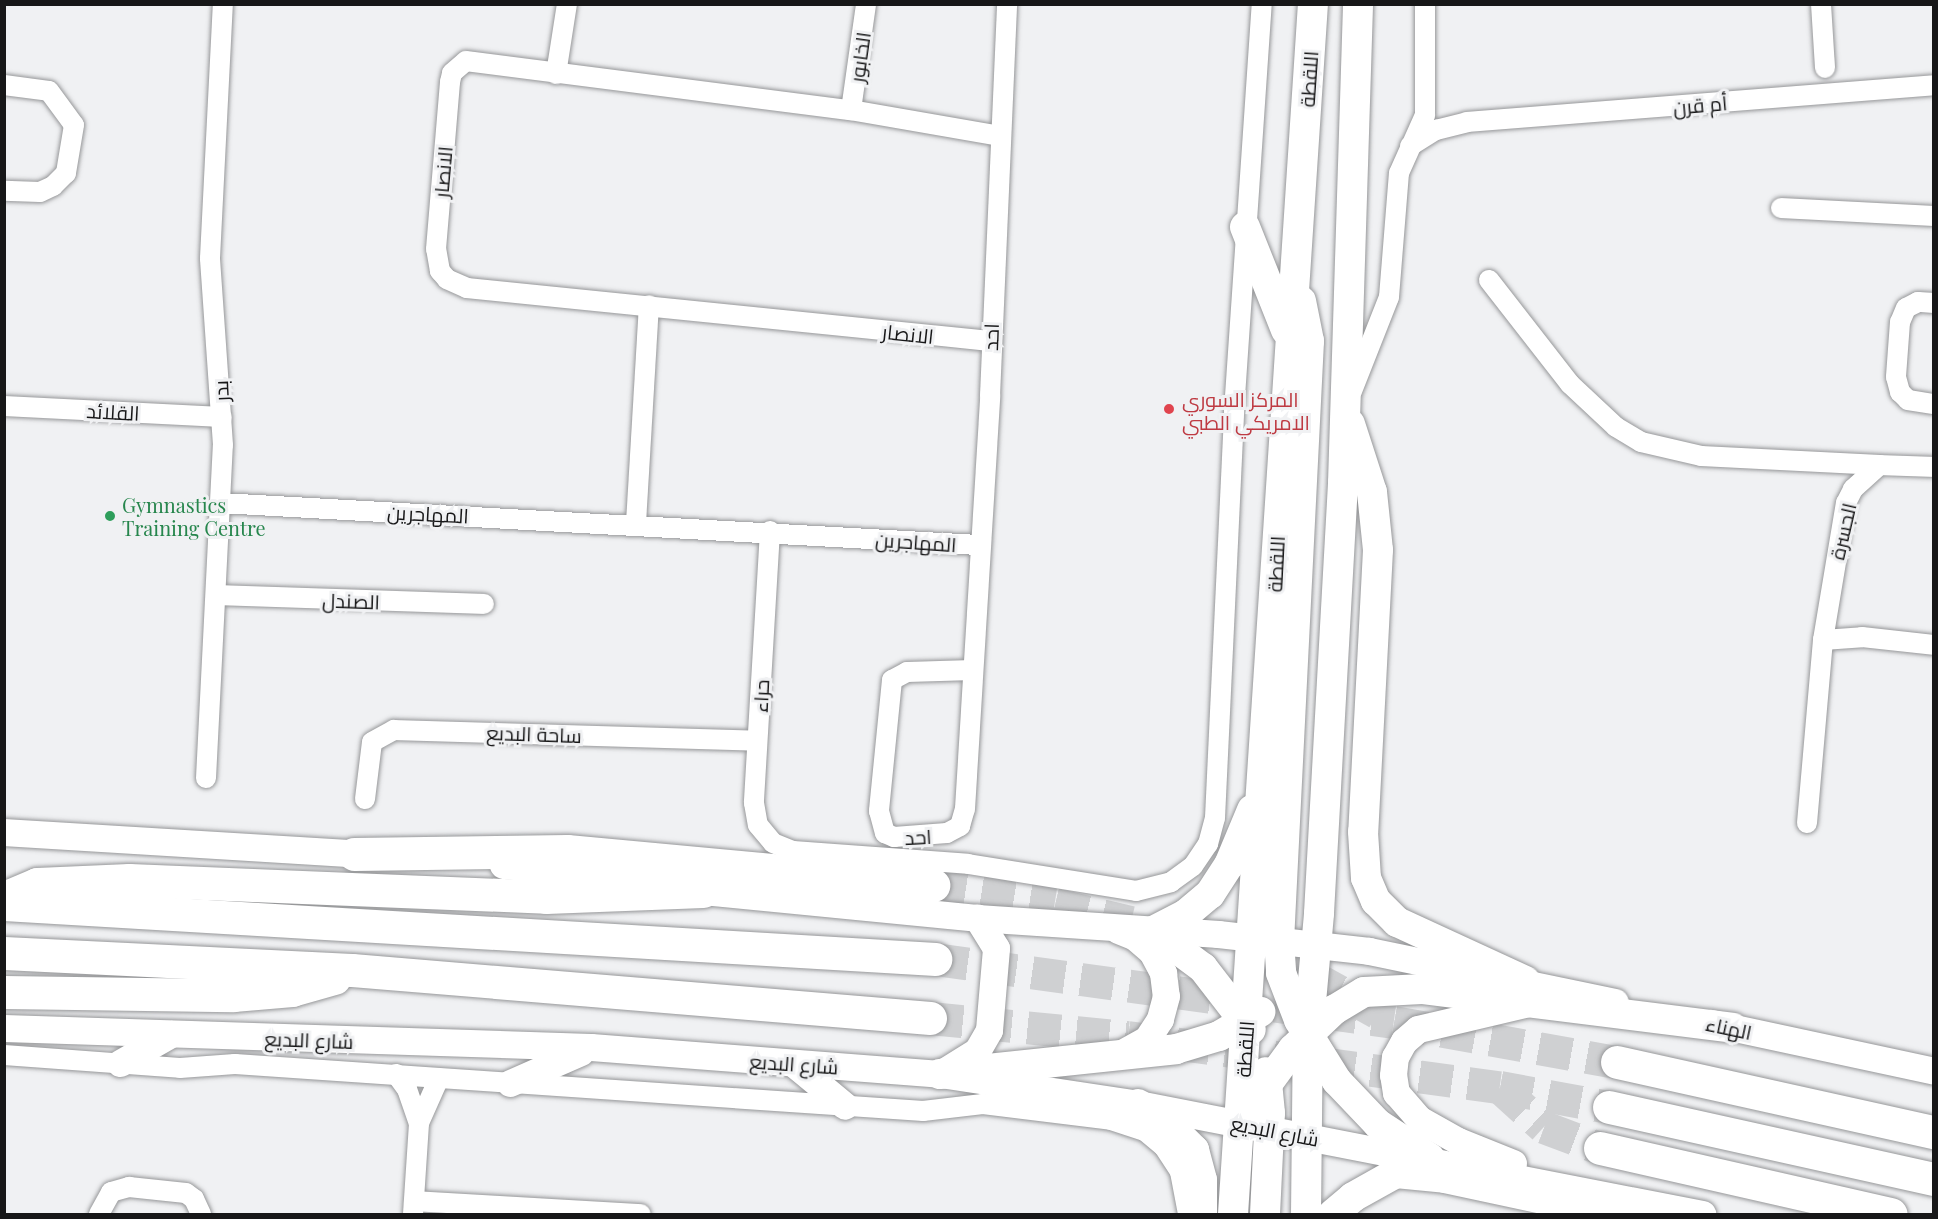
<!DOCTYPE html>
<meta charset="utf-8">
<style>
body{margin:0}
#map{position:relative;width:1938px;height:1219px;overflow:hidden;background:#f0f1f3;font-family:"Playfair Display",Cairo,serif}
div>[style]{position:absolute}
.highway-tunnel>*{height:33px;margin-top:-16.5px;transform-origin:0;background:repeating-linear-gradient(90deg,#cfd0d2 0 33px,transparent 0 49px)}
.roads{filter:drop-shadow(0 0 2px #969799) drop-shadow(0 0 2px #969799)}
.street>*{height:20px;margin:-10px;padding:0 10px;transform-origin:10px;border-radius:10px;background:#fff}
.secondary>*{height:27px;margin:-13.5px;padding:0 13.5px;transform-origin:13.5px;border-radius:13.5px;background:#fff}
.primary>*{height:30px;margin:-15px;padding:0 15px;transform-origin:15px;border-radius:15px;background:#fff}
.highway>*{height:33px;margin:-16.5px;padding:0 16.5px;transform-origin:16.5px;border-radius:16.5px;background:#fff}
.dots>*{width:16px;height:16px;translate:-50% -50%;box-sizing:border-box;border:3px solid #f0f1f3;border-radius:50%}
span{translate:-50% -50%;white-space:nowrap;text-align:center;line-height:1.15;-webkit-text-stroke:6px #f0f1f3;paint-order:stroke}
.street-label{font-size:20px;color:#171718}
.health-label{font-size:20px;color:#be3a42}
.left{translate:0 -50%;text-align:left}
.leisure-label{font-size:20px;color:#27864d}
.frame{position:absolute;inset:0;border:6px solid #171718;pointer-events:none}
</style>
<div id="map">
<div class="highway-tunnel">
<i style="left:933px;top:885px;width:123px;rotate:8.9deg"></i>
<i style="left:1055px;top:904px;width:78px;rotate:13.3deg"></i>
<i style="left:1253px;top:954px;width:61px;rotate:20.2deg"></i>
<i style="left:1310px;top:975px;width:77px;rotate:28.9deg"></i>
<i style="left:935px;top:959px;width:463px;rotate:7.8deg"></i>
<i style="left:1394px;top:1022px;width:227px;rotate:10.2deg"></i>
<i style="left:930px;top:1018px;width:199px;rotate:5.5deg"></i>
<i style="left:1128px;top:1037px;width:375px;rotate:7.7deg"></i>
<i style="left:1500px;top:1087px;width:111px;rotate:10.4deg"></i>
<i style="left:1500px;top:1087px;width:59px;rotate:42.3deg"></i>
<i style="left:1544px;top:1127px;width:60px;rotate:20.6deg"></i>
</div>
<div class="roads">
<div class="street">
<i style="left:1821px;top:4px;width:64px;rotate:86.4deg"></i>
<i style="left:556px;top:74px;width:71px;rotate:-81.1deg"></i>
<i style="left:4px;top:85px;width:45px;rotate:7.6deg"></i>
<i style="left:49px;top:91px;width:42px;rotate:53.7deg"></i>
<i style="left:74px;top:125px;width:49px;rotate:99.5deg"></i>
<i style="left:66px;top:173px;width:18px;rotate:135deg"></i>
<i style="left:53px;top:186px;width:14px;rotate:155deg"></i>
<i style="left:40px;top:192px;width:36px;rotate:-178deg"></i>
<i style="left:851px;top:110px;width:107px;rotate:-81.9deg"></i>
<i style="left:1410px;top:146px;width:31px;rotate:-32deg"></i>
<i style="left:1436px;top:130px;width:32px;rotate:-14deg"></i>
<i style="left:1467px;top:122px;width:468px;rotate:-4.5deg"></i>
<i style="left:1781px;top:208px;width:153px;rotate:3deg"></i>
<i style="left:1489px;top:280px;width:132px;rotate:52.1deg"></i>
<i style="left:1570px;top:384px;width:63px;rotate:43.1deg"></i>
<i style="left:1616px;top:427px;width:29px;rotate:31deg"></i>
<i style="left:1641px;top:442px;width:62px;rotate:13.1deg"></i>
<i style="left:1701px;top:456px;width:179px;rotate:2.9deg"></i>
<i style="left:1934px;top:303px;width:16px;rotate:-176deg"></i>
<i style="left:1918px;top:302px;width:13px;rotate:153deg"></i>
<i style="left:1906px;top:308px;width:15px;rotate:113deg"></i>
<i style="left:1900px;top:322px;width:55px;rotate:94.2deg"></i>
<i style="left:1896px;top:377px;width:16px;rotate:75deg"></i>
<i style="left:1900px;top:392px;width:11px;rotate:45deg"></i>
<i style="left:1908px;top:400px;width:26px;rotate:9deg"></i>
<i style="left:990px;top:341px;width:526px;rotate:-174.21deg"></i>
<i style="left:467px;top:288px;width:22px;rotate:-156deg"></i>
<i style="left:447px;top:279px;width:11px;rotate:-131deg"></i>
<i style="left:440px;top:271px;width:22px;rotate:-100deg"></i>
<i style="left:436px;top:249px;width:168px;rotate:-85.2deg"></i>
<i style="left:450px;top:82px;width:9px;rotate:-77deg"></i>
<i style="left:452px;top:73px;width:18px;rotate:-41deg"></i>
<i style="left:466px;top:61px;width:388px;rotate:7.3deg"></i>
<i style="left:851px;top:110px;width:151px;rotate:9.9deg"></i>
<i style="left:1352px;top:391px;width:101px;rotate:-68.5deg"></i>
<i style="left:1389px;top:297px;width:124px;rotate:-85.4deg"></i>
<i style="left:1399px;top:173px;width:64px;rotate:-65.9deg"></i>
<i style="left:1425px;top:115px;width:111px;rotate:-90deg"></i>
<i style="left:4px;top:406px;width:218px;rotate:2.9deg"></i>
<i style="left:220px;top:503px;width:760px;rotate:3.17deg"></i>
<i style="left:636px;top:523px;width:218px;rotate:-86.6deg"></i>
<i style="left:770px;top:531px;width:272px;rotate:93.4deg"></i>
<i style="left:754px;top:803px;width:22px;rotate:80deg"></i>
<i style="left:758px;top:825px;width:23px;rotate:50deg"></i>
<i style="left:773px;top:843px;width:22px;rotate:22deg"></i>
<i style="left:793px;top:851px;width:175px;rotate:4.2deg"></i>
<i style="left:968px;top:864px;width:170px;rotate:9.1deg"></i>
<i style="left:1136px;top:891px;width:36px;rotate:-14deg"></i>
<i style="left:1171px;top:882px;width:27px;rotate:-36deg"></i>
<i style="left:1193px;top:866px;width:27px;rotate:-56deg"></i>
<i style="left:1208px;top:844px;width:27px;rotate:-75deg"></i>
<i style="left:1215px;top:818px;width:407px;rotate:-87.3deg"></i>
<i style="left:1234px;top:411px;width:408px;rotate:-86.1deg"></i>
<i style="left:218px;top:595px;width:266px;rotate:1.9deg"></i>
<i style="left:1823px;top:640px;width:39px;rotate:-4deg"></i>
<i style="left:1862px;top:637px;width:72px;rotate:6.3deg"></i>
<i style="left:973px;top:670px;width:66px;rotate:178.3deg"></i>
<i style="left:907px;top:672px;width:17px;rotate:152deg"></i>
<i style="left:892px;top:680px;width:132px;rotate:95.7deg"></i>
<i style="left:879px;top:811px;width:23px;rotate:75deg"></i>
<i style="left:885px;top:833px;width:10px;rotate:24deg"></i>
<i style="left:894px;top:837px;width:53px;rotate:-4.3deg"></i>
<i style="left:947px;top:833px;width:15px;rotate:-28deg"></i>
<i style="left:960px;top:826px;width:18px;rotate:-74deg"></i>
<i style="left:965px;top:809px;width:414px;rotate:-86.5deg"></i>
<i style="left:990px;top:396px;width:392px;rotate:-87.5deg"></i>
<i style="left:206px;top:778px;width:333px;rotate:-87.1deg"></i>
<i style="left:223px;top:445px;width:187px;rotate:-94deg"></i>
<i style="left:210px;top:258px;width:254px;rotate:-87.1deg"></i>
<i style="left:365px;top:799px;width:57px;rotate:-83deg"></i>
<i style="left:372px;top:742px;width:25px;rotate:-29deg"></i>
<i style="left:394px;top:730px;width:363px;rotate:1.7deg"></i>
<i style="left:1807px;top:823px;width:184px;rotate:-85deg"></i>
<i style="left:1823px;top:640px;width:139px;rotate:-80.5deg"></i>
<i style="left:1846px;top:503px;width:16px;rotate:-63deg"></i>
<i style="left:1853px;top:489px;width:36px;rotate:-42deg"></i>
<i style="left:1880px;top:465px;width:54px;rotate:2.1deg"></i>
<i style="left:4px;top:1055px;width:176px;rotate:4.2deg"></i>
<i style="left:180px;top:1068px;width:55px;rotate:-4.2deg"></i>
<i style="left:235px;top:1064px;width:690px;rotate:3.91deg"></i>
<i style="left:923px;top:1111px;width:60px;rotate:-6.7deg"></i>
<i style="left:983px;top:1104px;width:129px;rotate:7.1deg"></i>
<i style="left:1111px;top:1120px;width:36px;rotate:18deg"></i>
<i style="left:1145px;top:1131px;width:25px;rotate:40deg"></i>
<i style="left:1164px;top:1147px;width:30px;rotate:57deg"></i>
<i style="left:1180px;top:1172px;width:43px;rotate:79.2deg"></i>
<i style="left:396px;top:1074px;width:19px;rotate:54deg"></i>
<i style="left:407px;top:1089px;width:36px;rotate:71deg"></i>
<i style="left:414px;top:1201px;width:227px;rotate:3.3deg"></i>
<i style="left:99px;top:1214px;width:25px;rotate:-61deg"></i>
<i style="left:111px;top:1192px;width:19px;rotate:-16deg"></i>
<i style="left:129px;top:1187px;width:57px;rotate:6deg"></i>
<i style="left:186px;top:1193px;width:10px;rotate:37deg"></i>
<i style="left:194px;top:1199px;width:17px;rotate:65deg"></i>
<i style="left:413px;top:1214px;width:91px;rotate:-86.2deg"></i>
<i style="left:419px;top:1123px;width:49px;rotate:-66deg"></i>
</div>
<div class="secondary">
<i style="left:4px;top:832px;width:372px;rotate:3.5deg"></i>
<i style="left:503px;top:865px;width:107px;rotate:5.3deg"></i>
<i style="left:610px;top:875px;width:94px;rotate:9.8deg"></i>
<i style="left:703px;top:891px;width:275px;rotate:5.6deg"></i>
<i style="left:977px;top:918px;width:242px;rotate:3.8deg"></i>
<i style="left:1218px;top:934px;width:152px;rotate:6.4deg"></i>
<i style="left:1369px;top:951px;width:251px;rotate:11.7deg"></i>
<i style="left:1118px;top:930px;width:18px;rotate:22deg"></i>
<i style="left:1135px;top:937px;width:23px;rotate:41deg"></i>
<i style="left:1152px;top:952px;width:24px;rotate:62deg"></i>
<i style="left:1163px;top:973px;width:23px;rotate:83deg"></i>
<i style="left:1166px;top:996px;width:24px;rotate:105deg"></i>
<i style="left:1160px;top:1019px;width:24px;rotate:123deg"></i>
<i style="left:1147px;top:1039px;width:33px;rotate:151deg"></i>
<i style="left:1711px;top:1023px;width:228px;rotate:12.1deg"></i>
<i style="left:4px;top:1028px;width:587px;rotate:1.85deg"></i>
<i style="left:591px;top:1047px;width:350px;rotate:4.4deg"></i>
<i style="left:940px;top:1074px;width:200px;rotate:8.6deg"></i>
<i style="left:1138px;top:1104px;width:575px;rotate:11.04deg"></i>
<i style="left:120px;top:1063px;width:59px;rotate:-29.6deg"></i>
<i style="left:793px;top:1063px;width:67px;rotate:39.6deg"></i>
<i style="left:940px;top:1074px;width:44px;rotate:-31.9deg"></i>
<i style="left:977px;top:1051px;width:24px;rotate:-60deg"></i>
<i style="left:989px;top:1030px;width:82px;rotate:-85.1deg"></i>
<i style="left:996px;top:948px;width:36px;rotate:-122deg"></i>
<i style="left:510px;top:1083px;width:77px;rotate:-23.6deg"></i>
<i style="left:1513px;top:1163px;width:59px;rotate:-158.2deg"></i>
<i style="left:1458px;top:1141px;width:45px;rotate:-150.6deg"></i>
<i style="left:1419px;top:1119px;width:35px;rotate:-131deg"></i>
<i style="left:1396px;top:1093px;width:18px;rotate:-99deg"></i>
<i style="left:1393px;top:1075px;width:18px;rotate:-84deg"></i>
<i style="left:1395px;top:1057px;width:18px;rotate:-61deg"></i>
<i style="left:1404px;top:1041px;width:18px;rotate:-41deg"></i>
<i style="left:1418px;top:1029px;width:110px;rotate:-13.2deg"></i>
</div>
<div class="primary">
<i style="left:1245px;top:227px;width:111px;rotate:68.3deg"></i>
<i style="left:1301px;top:301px;width:41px;rotate:78.7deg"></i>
<i style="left:1309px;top:341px;width:601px;rotate:92.86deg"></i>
<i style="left:1279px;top:941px;width:32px;rotate:86deg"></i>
<i style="left:1281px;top:973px;width:50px;rotate:69deg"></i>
<i style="left:1299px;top:1020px;width:72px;rotate:58.1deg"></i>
<i style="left:1337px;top:1081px;width:59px;rotate:46.4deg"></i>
<i style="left:1378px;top:1124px;width:62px;rotate:33.2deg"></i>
<i style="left:1350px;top:424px;width:71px;rotate:72.1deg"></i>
<i style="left:1372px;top:492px;width:58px;rotate:84.1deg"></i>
<i style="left:1378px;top:550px;width:282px;rotate:93deg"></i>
<i style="left:1363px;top:832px;width:46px;rotate:86.3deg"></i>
<i style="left:1366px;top:878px;width:25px;rotate:67deg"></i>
<i style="left:1376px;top:901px;width:30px;rotate:45deg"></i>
<i style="left:1397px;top:922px;width:141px;rotate:24.7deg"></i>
<i style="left:1153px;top:931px;width:62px;rotate:36.5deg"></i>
<i style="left:1203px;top:968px;width:78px;rotate:52.3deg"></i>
<i style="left:1153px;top:931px;width:37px;rotate:-27deg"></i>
<i style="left:1186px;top:914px;width:31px;rotate:-40deg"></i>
<i style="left:1210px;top:894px;width:35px;rotate:-57deg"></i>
<i style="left:1229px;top:865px;width:60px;rotate:-67.3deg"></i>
<i style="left:940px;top:1074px;width:237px;rotate:-6deg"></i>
<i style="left:1176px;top:1049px;width:45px;rotate:-16.8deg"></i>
<i style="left:1219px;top:1036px;width:48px;rotate:-30.3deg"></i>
<i style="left:1138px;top:1104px;width:43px;rotate:35.5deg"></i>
<i style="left:1173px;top:1129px;width:30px;rotate:45deg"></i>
<i style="left:1194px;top:1150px;width:31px;rotate:75deg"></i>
<i style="left:1202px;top:1180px;width:34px;rotate:90deg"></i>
<i style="left:1241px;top:1120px;width:88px;rotate:-53.8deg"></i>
<i style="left:1293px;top:1049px;width:57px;rotate:-43.6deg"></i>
<i style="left:1334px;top:1010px;width:35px;rotate:-31deg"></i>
<i style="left:1364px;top:992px;width:58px;rotate:-3deg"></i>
<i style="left:1422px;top:989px;width:313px;rotate:7.1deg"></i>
<i style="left:1233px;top:1214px;width:1213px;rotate:-86.22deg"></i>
<i style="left:1265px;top:1214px;width:101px;rotate:-87.2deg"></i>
<i style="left:1270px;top:1113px;width:41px;rotate:-95.6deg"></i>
<i style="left:1306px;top:1214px;width:179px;rotate:-89.4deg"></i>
<i style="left:1308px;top:1035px;width:122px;rotate:-84.8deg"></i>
<i style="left:1319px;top:913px;width:431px;rotate:-86.8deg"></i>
<i style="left:1343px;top:483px;width:479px;rotate:-88.2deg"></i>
<i style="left:1333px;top:1214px;width:26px;rotate:-40deg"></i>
<i style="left:1353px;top:1197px;width:49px;rotate:-29.2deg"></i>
<i style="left:1396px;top:1173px;width:49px;rotate:5.8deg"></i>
<i style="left:1445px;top:1178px;width:172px;rotate:12.1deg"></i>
</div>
<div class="highway">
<i style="left:354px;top:854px;width:213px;rotate:-0.8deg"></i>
<i style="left:567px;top:851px;width:368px;rotate:5.3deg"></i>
<i style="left:4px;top:898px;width:36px;rotate:-23deg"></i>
<i style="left:37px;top:884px;width:92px;rotate:-2.5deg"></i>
<i style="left:129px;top:880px;width:417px;rotate:2.3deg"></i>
<i style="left:546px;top:897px;width:157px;rotate:-2.2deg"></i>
<i style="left:4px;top:904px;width:933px;rotate:3.38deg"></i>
<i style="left:4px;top:953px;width:348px;rotate:2.8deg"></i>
<i style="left:352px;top:970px;width:580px;rotate:4.75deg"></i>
<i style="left:4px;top:992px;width:229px;rotate:0.8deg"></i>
<i style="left:233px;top:995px;width:59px;rotate:-4.8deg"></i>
<i style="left:292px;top:990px;width:44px;rotate:-15.9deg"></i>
<i style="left:1617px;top:1062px;width:325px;rotate:12.5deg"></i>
<i style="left:1609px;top:1107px;width:333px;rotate:12.5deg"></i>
<i style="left:1600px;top:1148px;width:298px;rotate:12.8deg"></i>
</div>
</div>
<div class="dots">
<i style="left:1169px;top:409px;background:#e0444e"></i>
<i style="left:110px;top:516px;background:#2e9e5b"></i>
</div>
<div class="street-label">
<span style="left:859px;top:57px;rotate:-82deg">الخابور</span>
<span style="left:1308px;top:79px;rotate:-86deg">اللقطة</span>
<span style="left:1700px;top:104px;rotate:-5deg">أم قرن</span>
<span style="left:442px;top:172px;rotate:-85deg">الانصار</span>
<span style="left:908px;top:333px;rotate:6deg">الانصار</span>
<span style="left:990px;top:337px;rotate:-88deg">احد</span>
<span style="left:220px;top:391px;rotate:-93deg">بدر</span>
<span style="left:113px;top:411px;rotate:3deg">القلائد</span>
<span style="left:428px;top:513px;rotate:3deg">المهاجرين</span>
<span style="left:1842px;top:531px;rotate:-77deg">الجسرة</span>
<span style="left:916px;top:541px;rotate:4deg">المهاجرين</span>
<span style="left:1275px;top:564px;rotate:-87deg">اللقطة</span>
<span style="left:351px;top:600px;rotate:2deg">الصندل</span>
<span style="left:760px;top:696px;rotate:-87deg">حراء</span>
<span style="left:534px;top:733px;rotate:2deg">ساحة البديع</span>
<span style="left:918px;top:836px;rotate:-3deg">احد</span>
<span style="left:1729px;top:1027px;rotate:12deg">الهناء</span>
<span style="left:309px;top:1039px;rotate:2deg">شارع البديع</span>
<span style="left:1244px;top:1049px;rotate:-86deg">اللقطة</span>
<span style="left:794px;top:1063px;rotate:4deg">شارع البديع</span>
<span style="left:1275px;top:1130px;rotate:11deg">شارع البديع</span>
</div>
<div class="health-label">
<span class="left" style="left:1182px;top:410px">المركز السوري<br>الامريكي الطبي</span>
</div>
<div class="leisure-label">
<span class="left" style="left:122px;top:516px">Gymnastics<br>Training Centre</span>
</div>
<div class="frame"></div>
</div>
